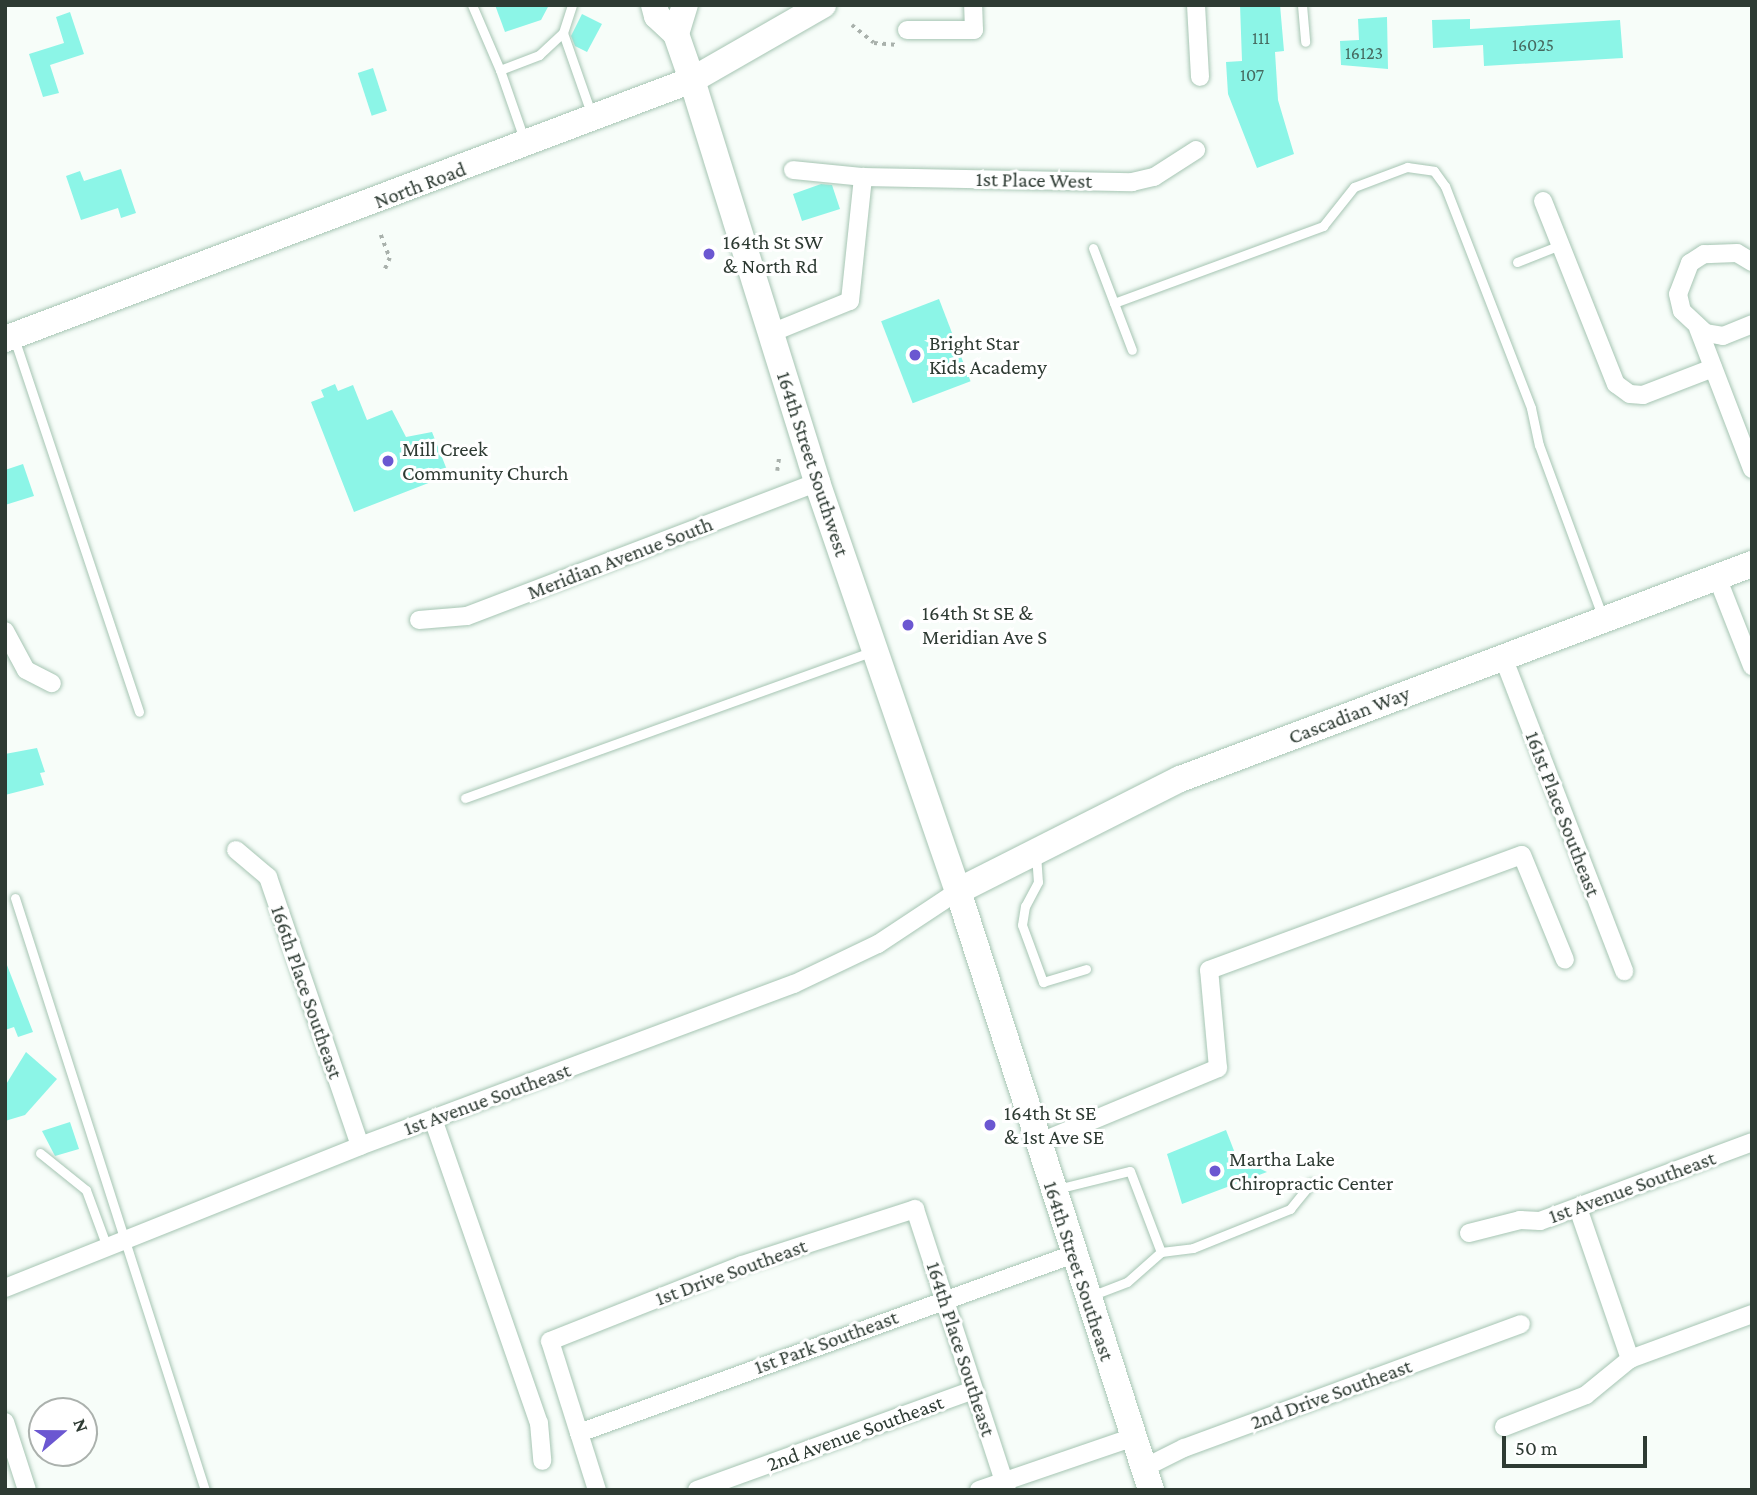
<!DOCTYPE html>
<style>
body{margin:0}
#map{position:relative;width:1757px;height:1495px;overflow:hidden;background:#f7fdf9;font-family:"Crimson Pro",serif}
div>[style]{position:absolute}
.building>*{inset:0;background:#8cf5e7;transform-origin:0 0}
.path>*{height:3.5px;margin-top:-1.75px;transform-origin:0;background:repeating-linear-gradient(90deg,#a9b1ac 0 3.5px,transparent 0 8.5px)}
.roads{filter:drop-shadow(0 0 2px #a6c5b3) drop-shadow(0 0 2px #a6c5b3)}
.lane>*{height:9px;margin:-4.5px;padding:0 4.5px;transform-origin:4.5px;border-radius:4.5px;background:#fff}
.street>*{height:18px;margin:-9px;padding:0 9px;transform-origin:9px;border-radius:9px;background:#fff}
.secondary>*{height:26px;margin:-13px;padding:0 13px;transform-origin:13px;border-radius:13px;background:#fff}
.dots>*{width:19px;height:19px;translate:-50% -50%;box-sizing:border-box;border:4px solid #fff;border-radius:50%}
span{translate:-50% -50%;white-space:nowrap;text-align:center;line-height:1.15;-webkit-text-stroke:6px #fff;paint-order:stroke}
.number-label{font-size:18px;color:#466a60}
.number-label span{-webkit-text-stroke-width:0}
.street-label{font-size:21px;color:#2e3b33}
.poi-label{font-size:21px;color:#2e3b33}
.left{translate:0 -50%;text-align:left}
.frame{position:absolute;inset:0;border:7px solid #2e3b33;pointer-events:none}
.north{position:absolute;left:28px;top:1397px;width:70px;height:70px;box-sizing:border-box;background:#fff;border:2px solid #abb1ad;border-radius:50%;rotate:70deg;font-size:19px;font-weight:700;line-height:28px;text-align:center;color:#2e3b33}
.north::after{content:'';display:block;margin:auto;width:24px;height:32px;background:#6b57d1;clip-path:polygon(50% 0,100% 100%,50% 72%,0 100%)}
.scale{position:absolute;left:1502px;top:1436px;width:145px;height:32px;box-sizing:border-box;border:4px solid #2e3b33;border-top:0;padding-left:9px;font-size:21px;line-height:24px;white-space:nowrap;color:#2e3b33;-webkit-text-stroke:5px #fff;paint-order:stroke}
</style>
<div id="map">
<div class="building">
<i style="clip-path:polygon(495px 5px,549px 5px,541px 20px,505px 32px)"></i>
<i style="clip-path:polygon(1240px 5px,1280px 5px,1284px 51px,1275px 52px,1278px 100px,1294px 154px,1257px 168px,1228px 94px,1226px 62px,1242px 61px)"></i>
<i style="clip-path:polygon(70px 12px,84px 54px,50px 65px,59px 93px,43px 97px,29px 54px,64px 43px,56px 17px)"></i>
<i style="clip-path:polygon(582px 14px,602px 24px,587px 52px,575px 46px,571px 36px)"></i>
<i style="clip-path:polygon(1387px 17px,1388px 69px,1341px 65px,1340px 41px,1359px 40px,1358px 19px)"></i>
<i style="clip-path:polygon(1470px 19px,1470px 29px,1620px 20px,1623px 58px,1484px 66px,1483px 45px,1433px 48px,1432px 20px)"></i>
<i style="left:373px;top:68px;width:45px;height:16px;rotate:72deg"></i>
<i style="clip-path:polygon(121px 169px,136px 213px,121px 218px,118px 208px,81px 220px,66px 176px,80px 171px,84px 181px)"></i>
<i style="clip-path:polygon(821px 184px,832px 185px,840px 209px,802px 221px,793px 194px)"></i>
<i style="left:939px;top:299px;width:88px;height:62px;rotate:69deg"></i>
<i style="clip-path:polygon(335px 384px,338px 391px,353px 385px,367px 420px,392px 410px,406px 437px,432px 432px,449px 475px,354px 512px,311px 402px,324px 397px,321px 390px)"></i>
<i style="clip-path:polygon(23px 464px,34px 496px,5px 505px,5px 470px)"></i>
<i style="clip-path:polygon(37px 748px,45px 772px,40px 773px,44px 785px,5px 795px,5px 754px)"></i>
<i style="clip-path:polygon(5px 960px,33px 1032px,18px 1037px,14px 1027px,5px 1030px)"></i>
<i style="clip-path:polygon(26px 1052px,57px 1079px,25px 1115px,5px 1121px,5px 1086px)"></i>
<i style="clip-path:polygon(70px 1122px,79px 1149px,55px 1156px,42px 1131px)"></i>
<i style="clip-path:polygon(1226px 1130px,1238px 1161px,1248px 1157px,1252px 1165px,1267px 1172px,1182px 1204px,1167px 1154px)"></i>
</div>
<div class="path">
<i style="left:852px;top:25px;width:28px;rotate:39deg"></i>
<i style="left:874px;top:43px;width:24px;rotate:5deg"></i>
<i style="left:381px;top:235px;width:25px;rotate:69deg"></i>
<i style="left:390px;top:258px;width:13px;rotate:113deg"></i>
<i style="left:777px;top:471px;width:14px;rotate:-82deg"></i>
</div>
<div class="roads">
<div class="lane">
<i style="left:472px;top:5px;width:71px;rotate:66.7deg"></i>
<i style="left:572px;top:5px;width:29px;rotate:108deg"></i>
<i style="left:563px;top:33px;width:88px;rotate:70.7deg"></i>
<i style="left:1302px;top:5px;width:37px;rotate:85deg"></i>
<i style="left:524px;top:139px;width:73px;rotate:-109.2deg"></i>
<i style="left:500px;top:70px;width:42px;rotate:-21deg"></i>
<i style="left:539px;top:55px;width:33px;rotate:-43deg"></i>
<i style="left:1093px;top:248px;width:109px;rotate:69.1deg"></i>
<i style="left:1517px;top:262px;width:46px;rotate:-21.6deg"></i>
<i style="left:1114px;top:303px;width:223px;rotate:-20.2deg"></i>
<i style="left:1323px;top:226px;width:50px;rotate:-51.5deg"></i>
<i style="left:1354px;top:187px;width:57px;rotate:-20.7deg"></i>
<i style="left:1407px;top:167px;width:27px;rotate:8deg"></i>
<i style="left:1434px;top:171px;width:19px;rotate:54deg"></i>
<i style="left:1445px;top:186px;width:238px;rotate:68.8deg"></i>
<i style="left:1531px;top:408px;width:38px;rotate:78deg"></i>
<i style="left:1539px;top:445px;width:184px;rotate:69.7deg"></i>
<i style="left:14px;top:338px;width:394px;rotate:71.5deg"></i>
<i style="left:465px;top:798px;width:434px;rotate:-19.8deg"></i>
<i style="left:1036px;top:854px;width:28px;rotate:86deg"></i>
<i style="left:1038px;top:882px;width:27px;rotate:118deg"></i>
<i style="left:1025px;top:906px;width:19px;rotate:99deg"></i>
<i style="left:1022px;top:925px;width:61px;rotate:69.8deg"></i>
<i style="left:1043px;top:982px;width:45px;rotate:-16.8deg"></i>
<i style="left:15px;top:898px;width:622px;rotate:72.21deg"></i>
<i style="left:40px;top:1153px;width:59px;rotate:38.8deg"></i>
<i style="left:86px;top:1190px;width:61px;rotate:69.8deg"></i>
<i style="left:1057px;top:1189px;width:75px;rotate:-13.9deg"></i>
<i style="left:1130px;top:1171px;width:87px;rotate:69.1deg"></i>
<i style="left:1161px;top:1252px;width:45px;rotate:138.6deg"></i>
<i style="left:1127px;top:1282px;width:40px;rotate:159deg"></i>
<i style="left:1161px;top:1252px;width:32px;rotate:-7deg"></i>
<i style="left:1193px;top:1248px;width:105px;rotate:-21.9deg"></i>
<i style="left:1290px;top:1209px;width:33px;rotate:-51deg"></i>
</div>
<div class="street">
<i style="left:1196px;top:5px;width:72px;rotate:86.8deg"></i>
<i style="left:907px;top:30px;width:67px"></i>
<i style="left:974px;top:30px;width:25px;rotate:-92deg"></i>
<i style="left:793px;top:170px;width:70px;rotate:5.7deg"></i>
<i style="left:1543px;top:201px;width:197px;rotate:68.3deg"></i>
<i style="left:1616px;top:384px;width:17px;rotate:36deg"></i>
<i style="left:1630px;top:394px;width:13px;rotate:4deg"></i>
<i style="left:1643px;top:395px;width:75px;rotate:-21.1deg"></i>
<i style="left:1752px;top:262px;width:17px;rotate:-149deg"></i>
<i style="left:1737px;top:253px;width:33px;rotate:178deg"></i>
<i style="left:1704px;top:254px;width:17px;rotate:147deg"></i>
<i style="left:1690px;top:263px;width:33px;rotate:111deg"></i>
<i style="left:1678px;top:294px;width:17px;rotate:77deg"></i>
<i style="left:1682px;top:311px;width:33px;rotate:43deg"></i>
<i style="left:1706px;top:333px;width:17px;rotate:10deg"></i>
<i style="left:1723px;top:336px;width:31px;rotate:-22deg"></i>
<i style="left:1698px;top:328px;width:151px;rotate:69deg"></i>
<i style="left:771px;top:333px;width:85px;rotate:-22.1deg"></i>
<i style="left:850px;top:301px;width:125px;rotate:-84deg"></i>
<i style="left:863px;top:177px;width:269px;rotate:1.1deg"></i>
<i style="left:1132px;top:182px;width:23px;rotate:-13deg"></i>
<i style="left:1154px;top:177px;width:50px;rotate:-32.7deg"></i>
<i style="left:1717px;top:577px;width:96px;rotate:68.5deg"></i>
<i style="left:419px;top:620px;width:48px;rotate:-4.8deg"></i>
<i style="left:467px;top:616px;width:375px;rotate:-20.9deg"></i>
<i style="left:5px;top:631px;width:44px;rotate:61.7deg"></i>
<i style="left:26px;top:670px;width:29px;rotate:27deg"></i>
<i style="left:1503px;top:657px;width:337px;rotate:68.9deg"></i>
<i style="left:236px;top:850px;width:42px;rotate:40.2deg"></i>
<i style="left:268px;top:877px;width:284px;rotate:71.1deg"></i>
<i style="left:433px;top:1119px;width:322px;rotate:70.8deg"></i>
<i style="left:539px;top:1423px;width:38px;rotate:85deg"></i>
<i style="left:1038px;top:1143px;width:195px;rotate:-22.6deg"></i>
<i style="left:1218px;top:1068px;width:98px;rotate:-95.2deg"></i>
<i style="left:1209px;top:970px;width:333px;rotate:-20.2deg"></i>
<i style="left:1522px;top:855px;width:113px;rotate:67.7deg"></i>
<i style="left:1578px;top:1208px;width:160px;rotate:71deg"></i>
<i style="left:1469px;top:1233px;width:53px;rotate:-14.3deg"></i>
<i style="left:1520px;top:1220px;width:20px;rotate:3deg"></i>
<i style="left:1540px;top:1221px;width:226px;rotate:-20.4deg"></i>
<i style="left:5px;top:1288px;width:382px;rotate:-21.8deg"></i>
<i style="left:360px;top:1146px;width:463px;rotate:-20.5deg"></i>
<i style="left:794px;top:984px;width:93px;rotate:-25.5deg"></i>
<i style="left:878px;top:944px;width:96px;rotate:-33.5deg"></i>
<i style="left:5px;top:1422px;width:71px;rotate:72.1deg"></i>
<i style="left:1504px;top:1427px;width:88px;rotate:-21.3deg"></i>
<i style="left:1586px;top:1395px;width:57px;rotate:-39.3deg"></i>
<i style="left:1630px;top:1359px;width:130px;rotate:-20.2deg"></i>
<i style="left:579px;top:1433px;width:526px;rotate:-19.88deg"></i>
<i style="left:1144px;top:1468px;width:45px;rotate:-26.6deg"></i>
<i style="left:1184px;top:1448px;width:359px;rotate:-20.2deg"></i>
<i style="left:597px;top:1490px;width:156px;rotate:-107.5deg"></i>
<i style="left:550px;top:1341px;width:206px;rotate:-21.6deg"></i>
<i style="left:742px;top:1265px;width:182px;rotate:-17.9deg"></i>
<i style="left:915px;top:1209px;width:296px;rotate:71.9deg"></i>
<i style="left:697px;top:1490px;width:294px;rotate:-19.9deg"></i>
<i style="left:979px;top:1490px;width:164px;rotate:-18.9deg"></i>
</div>
<div class="secondary">
<i style="left:654px;top:5px;width:11px;rotate:75deg"></i>
<i style="left:657px;top:16px;width:26px;rotate:43deg"></i>
<i style="left:676px;top:34px;width:49px;rotate:70.8deg"></i>
<i style="left:692px;top:80px;width:421px;rotate:72.7deg"></i>
<i style="left:817px;top:482px;width:433px;rotate:71deg"></i>
<i style="left:958px;top:891px;width:629px;rotate:72.14deg"></i>
<i style="left:676px;top:34px;width:30px;rotate:-73deg"></i>
<i style="left:5px;top:339px;width:734px;rotate:-20.66deg"></i>
<i style="left:692px;top:80px;width:151px;rotate:-29.8deg"></i>
<i style="left:958px;top:891px;width:249px;rotate:-26.8deg"></i>
<i style="left:1180px;top:779px;width:611px;rotate:-20.6deg"></i>
</div>
</div>
<div class="dots">
<i style="left:709px;top:254px;background:#6b57d1"></i>
<i style="left:915px;top:355px;background:#6b57d1"></i>
<i style="left:388px;top:461px;background:#6b57d1"></i>
<i style="left:908px;top:625px;background:#6b57d1"></i>
<i style="left:990px;top:1125px;background:#6b57d1"></i>
<i style="left:1215px;top:1171px;background:#6b57d1"></i>
</div>
<div class="number-label">
<span style="left:1261px;top:38px">111</span>
<span style="left:1533px;top:45px">16025</span>
<span style="left:1364px;top:53px">16123</span>
<span style="left:1252px;top:75px">107</span>
</div>
<div class="street-label">
<span style="left:1034px;top:180px;rotate:1deg">1st Place West</span>
<span style="left:420px;top:185px;rotate:-21deg">North Road</span>
<span style="left:813px;top:464px;rotate:72deg">164th Street Southwest</span>
<span style="left:620px;top:558px;rotate:-21deg">Meridian Avenue South</span>
<span style="left:1349px;top:715px;rotate:-21deg">Cascadian Way</span>
<span style="left:1563px;top:814px;rotate:69deg">161st Place Southeast</span>
<span style="left:307px;top:992px;rotate:71deg">166th Place Southeast</span>
<span style="left:487px;top:1099px;rotate:-20deg">1st Avenue Southeast</span>
<span style="left:1632px;top:1187px;rotate:-20deg">1st Avenue Southeast</span>
<span style="left:1079px;top:1271px;rotate:72deg">164th Street Southeast</span>
<span style="left:731px;top:1272px;rotate:-20deg">1st Drive Southeast</span>
<span style="left:826px;top:1342px;rotate:-20deg">1st Park Southeast</span>
<span style="left:961px;top:1349px;rotate:72deg">164th Place Southeast</span>
<span style="left:1331px;top:1394px;rotate:-20deg">2nd Drive Southeast</span>
<span style="left:855px;top:1433px;rotate:-20deg">2nd Avenue Southeast</span>
</div>
<div class="poi-label">
<span class="left" style="left:723px;top:254px">164th St SW<br>&amp; North Rd</span>
<span class="left" style="left:929px;top:355px">Bright Star<br>Kids Academy</span>
<span class="left" style="left:402px;top:461px">Mill Creek<br>Community Church</span>
<span class="left" style="left:922px;top:625px">164th St SE &amp;<br>Meridian Ave S</span>
<span class="left" style="left:1004px;top:1125px">164th St SE<br>&amp; 1st Ave SE</span>
<span class="left" style="left:1229px;top:1171px">Martha Lake<br>Chiropractic Center</span>
</div>
<div class="frame"></div>
<div class="north">N</div>
<div class="scale">50 m</div>
</div>
